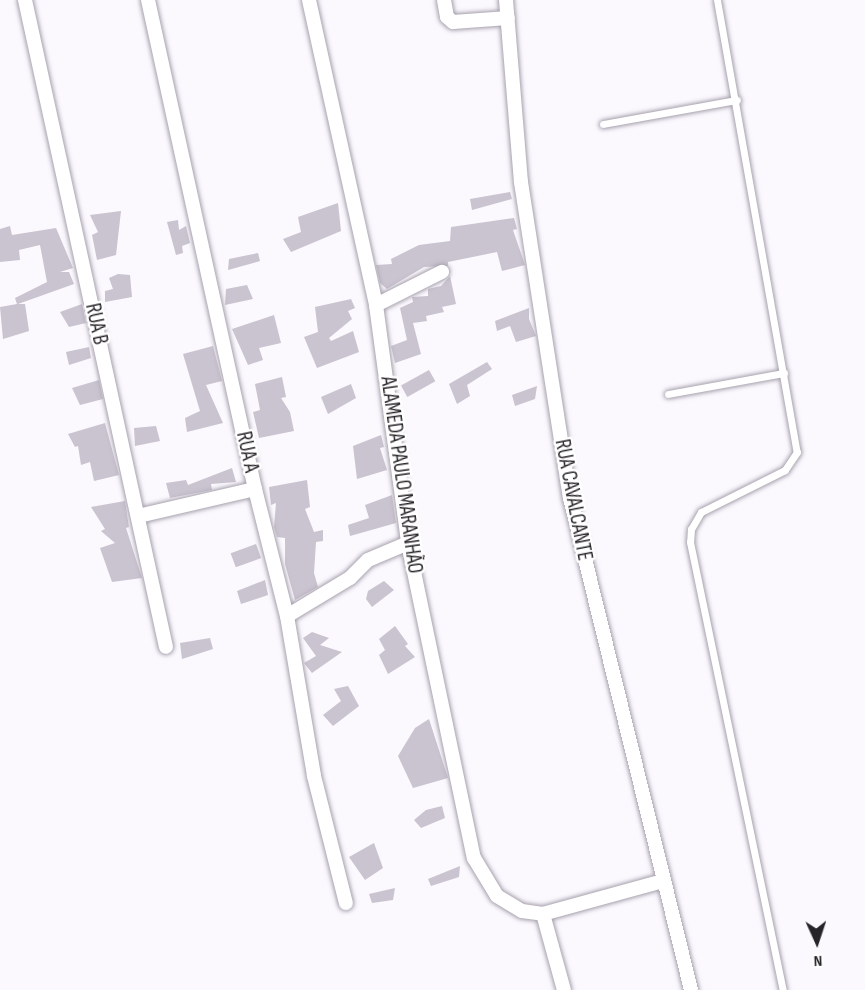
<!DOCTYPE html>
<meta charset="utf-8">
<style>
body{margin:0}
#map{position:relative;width:865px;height:990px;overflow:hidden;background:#fbf8fe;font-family:"Sofia Sans Condensed",sans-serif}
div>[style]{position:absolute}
.building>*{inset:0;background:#cac3d0;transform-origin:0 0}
.roads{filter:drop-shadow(0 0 2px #a7a1ad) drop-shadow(0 0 2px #a7a1ad)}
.service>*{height:7px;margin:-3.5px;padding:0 3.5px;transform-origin:3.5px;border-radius:3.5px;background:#fff}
.minor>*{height:14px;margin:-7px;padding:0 7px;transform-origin:7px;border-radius:7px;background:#fff}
span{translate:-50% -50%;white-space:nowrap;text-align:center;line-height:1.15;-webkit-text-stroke:5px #fff;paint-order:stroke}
.street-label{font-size:21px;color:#272429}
.north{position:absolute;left:787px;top:912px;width:60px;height:60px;-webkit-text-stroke:4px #fff;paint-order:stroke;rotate:177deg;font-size:16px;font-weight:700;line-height:24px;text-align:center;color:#272429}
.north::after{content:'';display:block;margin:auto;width:21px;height:27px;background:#272429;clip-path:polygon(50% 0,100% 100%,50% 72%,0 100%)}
</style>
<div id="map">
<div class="building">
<i style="clip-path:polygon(510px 192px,512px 199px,472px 210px,470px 199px)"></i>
<i style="clip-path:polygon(338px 203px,341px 231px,291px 252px,283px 239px,301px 232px,298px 217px)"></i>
<i style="clip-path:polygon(121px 211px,116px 255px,97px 260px,92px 235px,98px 232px,90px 215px)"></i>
<i style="clip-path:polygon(514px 218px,517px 229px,513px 230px,525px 265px,502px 271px,497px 252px,448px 262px,448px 266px,424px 267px,387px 289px,380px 283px,376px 265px,392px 264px,391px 259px,419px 245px,450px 241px,451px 227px)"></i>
<i style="clip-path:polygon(178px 220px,179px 230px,186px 226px,190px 243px,182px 246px,183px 253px,176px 255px,167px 222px)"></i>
<i style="clip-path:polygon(10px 226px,12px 235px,56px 228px,73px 268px,60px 272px,69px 272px,74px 284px,18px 304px,25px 304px,29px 331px,3px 339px,0 307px,17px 304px,15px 298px,47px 282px,40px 245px,19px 250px,20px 260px,0 262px,0 229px)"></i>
<i style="clip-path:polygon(258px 253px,260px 261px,228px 270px,229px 259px)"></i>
<i style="clip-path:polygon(118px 274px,130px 275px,132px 297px,105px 302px,105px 291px,113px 289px,109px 278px)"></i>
<i style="clip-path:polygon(450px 276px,456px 304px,442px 307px,444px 312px,426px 316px,427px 321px,413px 323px,421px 354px,395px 363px,391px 346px,407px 340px,400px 308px,413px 302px,412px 297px,428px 296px,428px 289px,441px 286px)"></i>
<i style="clip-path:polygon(247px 285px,253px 299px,225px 305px,226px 289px)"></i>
<i style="clip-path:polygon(351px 299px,355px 308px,348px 311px,352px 319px,329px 338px,331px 341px,353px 331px,359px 352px,317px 368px,304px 337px,318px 332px,315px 307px)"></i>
<i style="clip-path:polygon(82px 304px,86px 323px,69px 327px,60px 312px)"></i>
<i style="clip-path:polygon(529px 308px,529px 319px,536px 336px,516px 342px,510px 326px,497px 331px,495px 321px)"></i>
<i style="clip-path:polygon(274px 315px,281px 343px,259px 348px,263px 360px,248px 365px,232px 329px)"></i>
<i style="clip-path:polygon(213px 346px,222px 381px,206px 385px,223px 423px,187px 432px,185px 418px,200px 411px,183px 354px)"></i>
<i style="clip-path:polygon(89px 347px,91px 358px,69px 365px,66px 352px)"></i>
<i style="clip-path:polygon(487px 362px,492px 369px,467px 385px,470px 396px,457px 404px,449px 384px)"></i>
<i style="left:429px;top:370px;width:13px;height:32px;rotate:61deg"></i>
<i style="clip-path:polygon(282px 377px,286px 397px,281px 398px,290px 412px,294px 431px,259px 438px,253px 412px,260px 410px,255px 384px)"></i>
<i style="clip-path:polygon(99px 380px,103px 399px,80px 405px,72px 388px)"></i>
<i style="clip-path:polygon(351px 384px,356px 398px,328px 414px,321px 397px)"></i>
<i style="clip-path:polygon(537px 386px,535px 399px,515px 406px,512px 395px)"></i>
<i style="clip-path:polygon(105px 423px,119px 475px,94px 481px,90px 462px,81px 465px,78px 446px,75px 447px,68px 434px)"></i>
<i style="clip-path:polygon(156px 426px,160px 441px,135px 446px,134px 428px)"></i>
<i style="clip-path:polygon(381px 435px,384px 447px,380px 448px,387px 470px,357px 479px,353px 446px)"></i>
<i style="clip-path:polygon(232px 468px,236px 482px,211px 484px,212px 490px,170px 498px,166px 483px,186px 480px,188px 485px)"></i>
<i style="clip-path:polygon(307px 480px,310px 507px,305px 509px,314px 532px,323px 530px,323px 541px,316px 542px,314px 573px,318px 587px,295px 600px,285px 564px,285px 538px,277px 537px,274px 527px,276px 503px,271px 505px,269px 487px)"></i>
<i style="clip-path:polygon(392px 495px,396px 523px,350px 536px,348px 525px,369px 518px,365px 505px)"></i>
<i style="clip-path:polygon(125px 501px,129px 527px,126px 528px,142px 578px,112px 582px,100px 548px,115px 543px,101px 531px,105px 529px,91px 507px)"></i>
<i style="left:256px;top:544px;width:15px;height:27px;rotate:70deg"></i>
<i style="clip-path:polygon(265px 580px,268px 595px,241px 604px,237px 591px)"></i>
<i style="clip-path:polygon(384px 581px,394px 590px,372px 607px,366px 599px,368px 591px)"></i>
<i style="clip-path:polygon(395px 626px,408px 644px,405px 646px,415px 657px,388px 674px,379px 655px,385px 650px,379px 639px)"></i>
<i style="clip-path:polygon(312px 632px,329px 638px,320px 645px,342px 652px,312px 673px,304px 663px,316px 656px,303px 638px)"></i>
<i style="clip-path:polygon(210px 638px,213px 649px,182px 659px,180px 643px)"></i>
<i style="clip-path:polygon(348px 686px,359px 706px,333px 726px,323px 715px,341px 701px,334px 689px)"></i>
<i style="clip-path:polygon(429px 719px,448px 778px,413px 788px,398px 756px,415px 728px)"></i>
<i style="clip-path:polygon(442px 806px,445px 818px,421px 828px,414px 820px,426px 810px)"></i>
<i style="clip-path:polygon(374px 843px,383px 868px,365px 880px,349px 857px)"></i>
<i style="clip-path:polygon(460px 866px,459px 877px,431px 886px,428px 879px)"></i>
<i style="clip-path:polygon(395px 888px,393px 900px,372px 903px,369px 894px)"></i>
</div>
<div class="roads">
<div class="service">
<i style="left:717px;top:0;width:459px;rotate:80deg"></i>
<i style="left:797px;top:452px;width:22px;rotate:124deg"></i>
<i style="left:785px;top:470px;width:94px;rotate:153.4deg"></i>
<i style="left:701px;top:512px;width:20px;rotate:120deg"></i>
<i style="left:691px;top:529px;width:13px;rotate:94deg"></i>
<i style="left:690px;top:542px;width:458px;rotate:78.3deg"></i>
<i style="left:603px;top:124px;width:136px;rotate:-10.2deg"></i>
<i style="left:668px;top:394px;width:118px;rotate:-10.3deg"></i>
</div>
<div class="minor">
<i style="left:25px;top:0;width:662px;rotate:77.71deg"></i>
<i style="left:148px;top:0;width:501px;rotate:77.66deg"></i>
<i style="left:255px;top:489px;width:131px;rotate:75.9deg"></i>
<i style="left:287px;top:616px;width:162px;rotate:80.4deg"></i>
<i style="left:314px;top:776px;width:131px;rotate:75.9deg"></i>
<i style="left:309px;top:0;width:312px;rotate:77.6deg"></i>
<i style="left:376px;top:305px;width:240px;rotate:82.3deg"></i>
<i style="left:408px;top:543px;width:322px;rotate:78.2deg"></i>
<i style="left:474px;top:858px;width:44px;rotate:58.8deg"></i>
<i style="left:497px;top:896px;width:29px;rotate:31deg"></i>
<i style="left:522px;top:911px;width:21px;rotate:8deg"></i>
<i style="left:543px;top:914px;width:124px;rotate:-15.4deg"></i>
<i style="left:444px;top:0;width:17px;rotate:80deg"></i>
<i style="left:447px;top:17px;width:8px;rotate:40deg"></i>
<i style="left:453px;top:22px;width:55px;rotate:-4.2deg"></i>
<i style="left:506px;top:0;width:183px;rotate:85.3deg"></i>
<i style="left:521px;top:182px;width:320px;rotate:81.2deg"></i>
<i style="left:570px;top:498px;width:507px;rotate:76.18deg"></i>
<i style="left:376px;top:305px;width:74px;rotate:-26.6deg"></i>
<i style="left:138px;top:516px;width:120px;rotate:-13deg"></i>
<i style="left:287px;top:616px;width:74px;rotate:-31.1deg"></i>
<i style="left:350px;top:578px;width:25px;rotate:-45deg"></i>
<i style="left:368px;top:560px;width:43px;rotate:-23deg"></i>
<i style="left:543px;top:914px;width:79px;rotate:74.6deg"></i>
</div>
</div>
<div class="street-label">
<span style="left:96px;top:324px;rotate:78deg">RUA B</span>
<span style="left:247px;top:452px;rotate:78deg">RUA A</span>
<span style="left:401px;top:475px;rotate:82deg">ALAMEDA PAULO MARANHÃO</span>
<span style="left:573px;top:500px;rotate:79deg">RUA CAVALCANTE</span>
</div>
<div class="north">N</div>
</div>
